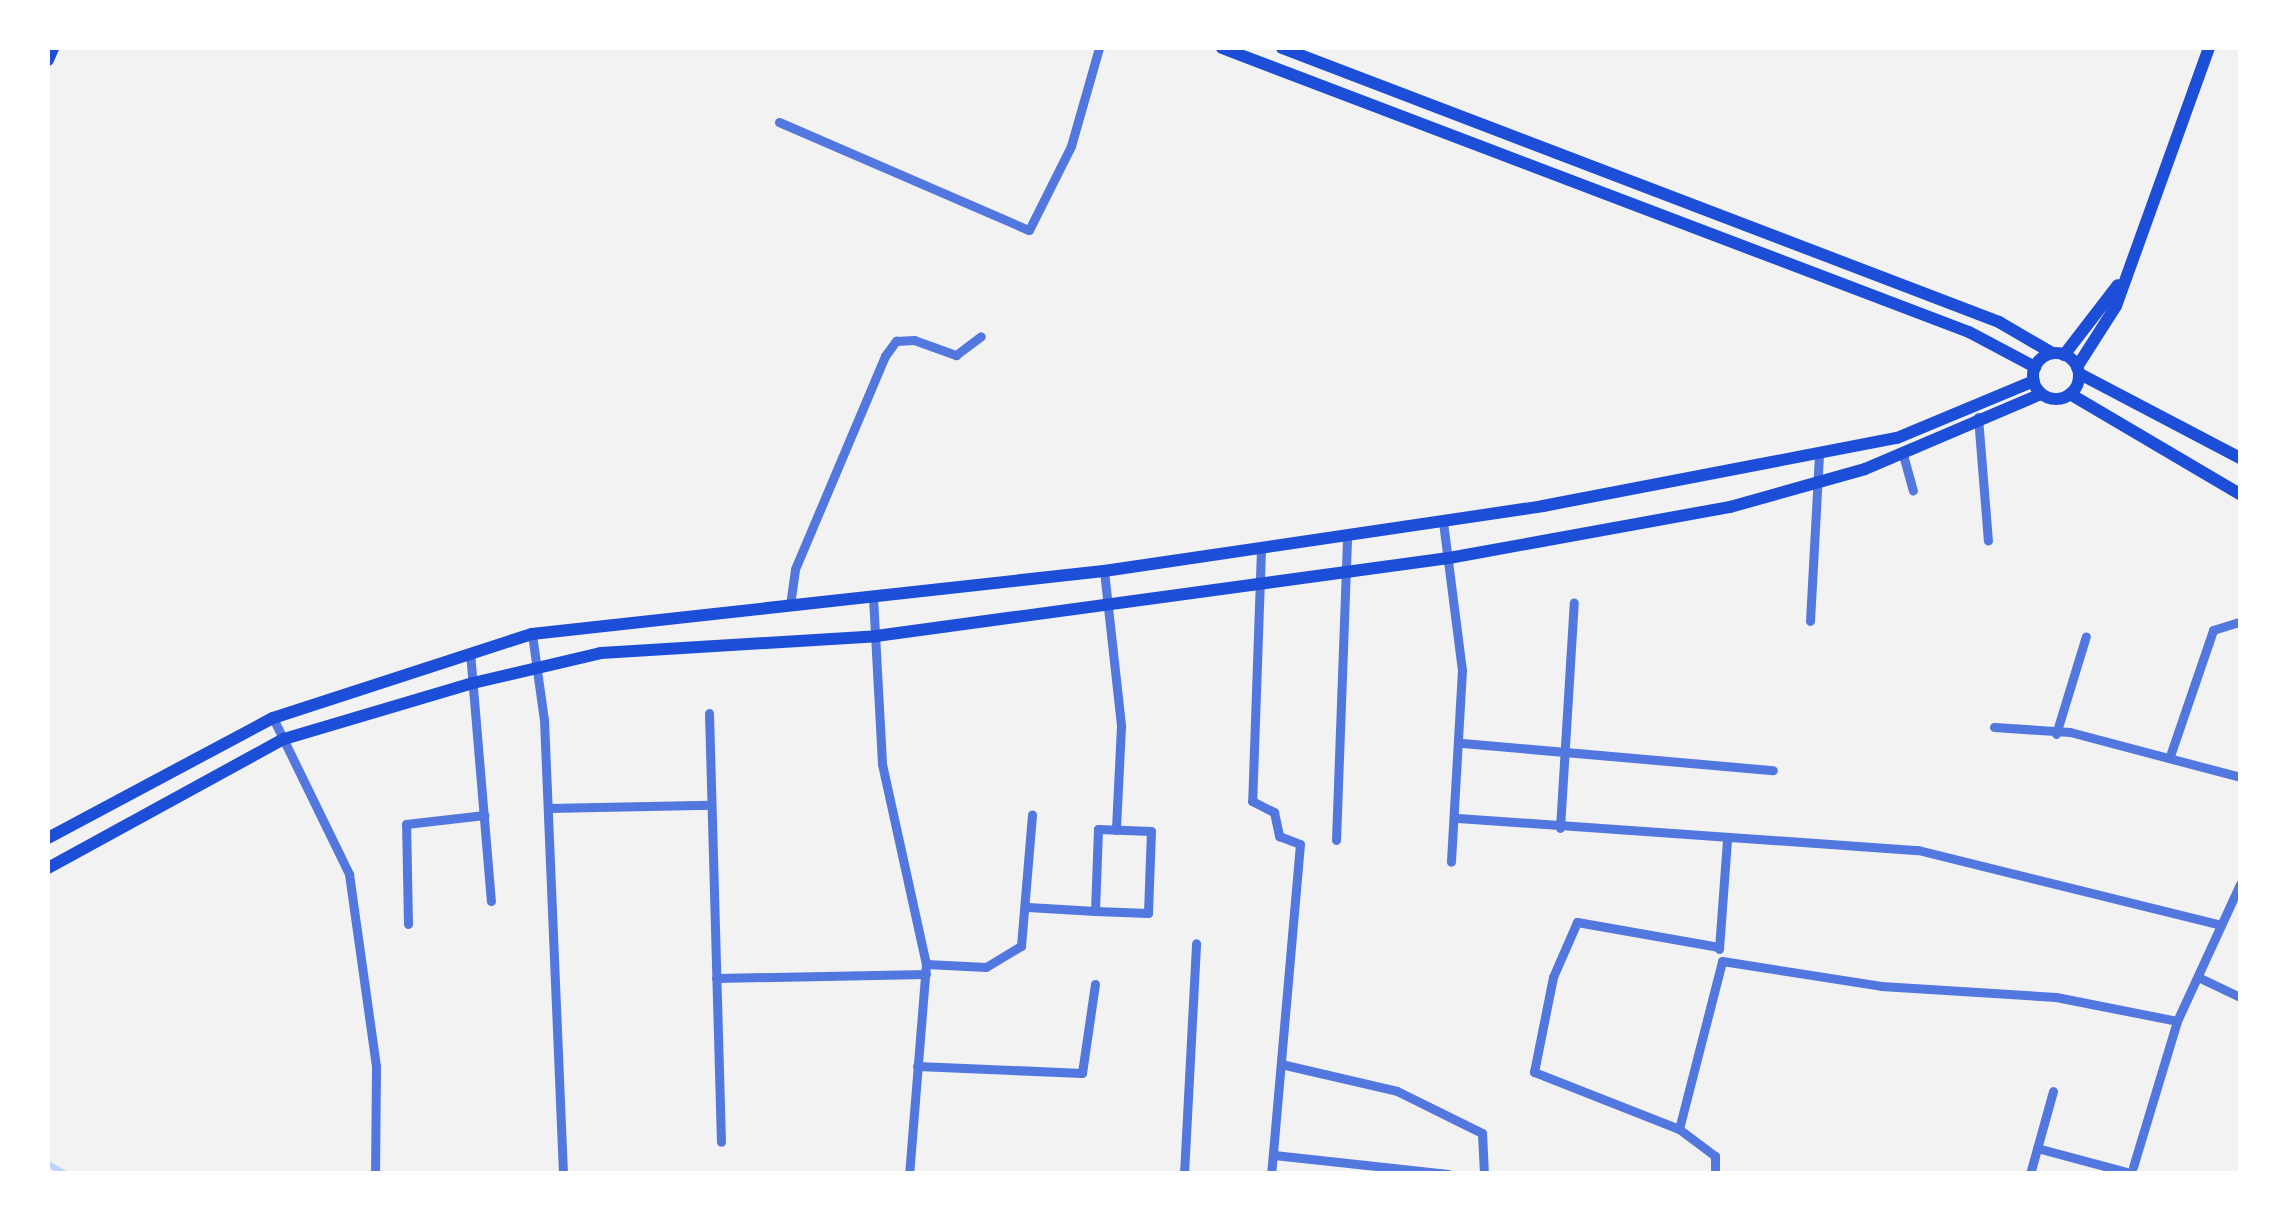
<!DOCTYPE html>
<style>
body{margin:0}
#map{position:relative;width:2288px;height:1221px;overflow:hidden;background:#f2f2f2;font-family:"Titillium Web",sans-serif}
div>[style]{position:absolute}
.stream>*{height:6px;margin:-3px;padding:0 3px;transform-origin:3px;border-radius:3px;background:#bfd3fe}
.minor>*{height:9px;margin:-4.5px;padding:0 4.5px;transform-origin:4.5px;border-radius:4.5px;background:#5277de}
.secondary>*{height:12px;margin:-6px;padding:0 6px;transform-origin:6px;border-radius:6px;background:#1d4ed8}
.secondary>.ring{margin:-6px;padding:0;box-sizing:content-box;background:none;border:12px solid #1d4ed8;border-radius:50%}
span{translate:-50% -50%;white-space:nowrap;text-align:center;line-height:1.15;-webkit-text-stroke:10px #fff;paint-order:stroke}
.frame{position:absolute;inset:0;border:50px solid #fff;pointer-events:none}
</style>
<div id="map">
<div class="stream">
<i style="left:48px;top:1164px;width:21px;rotate:29deg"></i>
</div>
<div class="minor">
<i style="left:779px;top:122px;width:272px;rotate:23.4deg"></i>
<i style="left:1029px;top:230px;width:94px;rotate:-63.4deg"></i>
<i style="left:1071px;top:146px;width:102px;rotate:-74.1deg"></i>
<i style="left:1978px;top:417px;width:124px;rotate:85.4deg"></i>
<i style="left:1902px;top:451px;width:41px;rotate:74.6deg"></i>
<i style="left:1443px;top:522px;width:149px;rotate:82.7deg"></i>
<i style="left:1462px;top:670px;width:192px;rotate:93.3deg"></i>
<i style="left:1261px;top:549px;width:252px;rotate:92deg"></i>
<i style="left:1252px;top:801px;width:25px;rotate:27deg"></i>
<i style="left:1274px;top:812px;width:25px;rotate:78deg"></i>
<i style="left:1279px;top:836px;width:22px;rotate:21deg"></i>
<i style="left:1300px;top:844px;width:331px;rotate:95deg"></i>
<i style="left:1104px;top:571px;width:156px;rotate:83.7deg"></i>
<i style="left:1121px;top:726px;width:104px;rotate:92.8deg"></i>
<i style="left:873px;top:597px;width:167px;rotate:86.9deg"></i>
<i style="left:882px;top:764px;width:205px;rotate:77.6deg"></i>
<i style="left:926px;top:964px;width:211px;rotate:94.6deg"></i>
<i style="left:790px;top:605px;width:36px;rotate:-82deg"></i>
<i style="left:795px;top:569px;width:231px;rotate:-67.1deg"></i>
<i style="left:885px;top:356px;width:19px;rotate:-54deg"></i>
<i style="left:896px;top:341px;width:18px;rotate:-3deg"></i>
<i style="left:914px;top:340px;width:45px;rotate:19.7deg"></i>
<i style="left:956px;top:355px;width:31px;rotate:-37deg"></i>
<i style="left:1810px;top:621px;width:164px;rotate:-86.9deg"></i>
<i style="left:532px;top:634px;width:87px;rotate:82.1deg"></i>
<i style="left:544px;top:720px;width:454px;rotate:87.6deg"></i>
<i style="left:470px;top:652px;width:250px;rotate:85.2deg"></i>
<i style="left:709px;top:713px;width:429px;rotate:88.4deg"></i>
<i style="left:273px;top:718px;width:174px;rotate:64deg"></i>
<i style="left:349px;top:874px;width:194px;rotate:82deg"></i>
<i style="left:376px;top:1066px;width:108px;rotate:90.5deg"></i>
<i style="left:1994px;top:727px;width:76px;rotate:3.8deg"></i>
<i style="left:2070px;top:732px;width:176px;rotate:14.8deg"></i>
<i style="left:2056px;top:734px;width:102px;rotate:-73deg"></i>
<i style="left:1462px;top:743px;width:312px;rotate:5deg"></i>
<i style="left:2171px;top:753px;width:130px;rotate:-71.1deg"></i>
<i style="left:2213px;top:630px;width:28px;rotate:-17deg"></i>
<i style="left:548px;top:808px;width:163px;rotate:-1.1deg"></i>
<i style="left:1458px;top:818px;width:461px;rotate:4deg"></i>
<i style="left:1918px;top:850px;width:312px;rotate:13.9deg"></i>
<i style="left:1560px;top:828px;width:226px;rotate:-86.5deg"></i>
<i style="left:1098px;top:829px;width:53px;rotate:2.2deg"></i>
<i style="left:1151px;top:831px;width:82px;rotate:92.1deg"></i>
<i style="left:1148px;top:913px;width:53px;rotate:-177.8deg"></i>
<i style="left:1095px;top:911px;width:82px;rotate:-87.9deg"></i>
<i style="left:1336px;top:840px;width:303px;rotate:-87.9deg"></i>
<i style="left:1028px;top:907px;width:67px;rotate:3.4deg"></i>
<i style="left:408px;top:924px;width:100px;rotate:-91.1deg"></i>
<i style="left:406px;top:824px;width:79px;rotate:-6.6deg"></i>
<i style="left:1719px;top:949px;width:108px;rotate:-85.8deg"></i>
<i style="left:926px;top:964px;width:60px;rotate:2.9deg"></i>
<i style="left:986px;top:967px;width:41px;rotate:-31deg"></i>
<i style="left:1021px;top:946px;width:132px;rotate:-85.2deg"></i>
<i style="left:2198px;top:977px;width:47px;rotate:25.5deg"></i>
<i style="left:716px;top:978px;width:210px;rotate:-1.1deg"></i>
<i style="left:1281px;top:1064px;width:119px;rotate:13.1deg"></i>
<i style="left:1397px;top:1091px;width:95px;rotate:26.3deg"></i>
<i style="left:1482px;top:1133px;width:41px;rotate:87.2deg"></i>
<i style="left:917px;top:1066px;width:165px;rotate:2.4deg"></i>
<i style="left:1082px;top:1073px;width:90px;rotate:-81.7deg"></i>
<i style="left:1679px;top:1129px;width:173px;rotate:-75.6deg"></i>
<i style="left:1722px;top:961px;width:161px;rotate:8.9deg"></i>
<i style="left:1881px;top:986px;width:175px;rotate:3.6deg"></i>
<i style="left:2056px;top:997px;width:123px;rotate:11.2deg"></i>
<i style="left:2037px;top:1148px;width:100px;rotate:15deg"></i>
<i style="left:1274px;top:1155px;width:175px;rotate:6.2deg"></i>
<i style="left:2133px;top:1167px;width:152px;rotate:-73.2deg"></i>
<i style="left:2177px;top:1021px;width:151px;rotate:-65.3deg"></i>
<i style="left:1184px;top:1174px;width:231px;rotate:-87deg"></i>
<i style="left:1715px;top:1174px;width:18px;rotate:-90deg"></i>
<i style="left:1715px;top:1156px;width:45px;rotate:-143.1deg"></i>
<i style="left:1679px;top:1129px;width:156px;rotate:-158.5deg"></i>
<i style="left:1534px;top:1072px;width:97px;rotate:-78.7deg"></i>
<i style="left:1553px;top:977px;width:60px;rotate:-66.4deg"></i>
<i style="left:1577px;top:922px;width:144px;rotate:10deg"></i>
<i style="left:2030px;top:1174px;width:86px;rotate:-74.5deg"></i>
</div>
<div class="secondary">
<i style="left:1222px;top:48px;width:799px;rotate:20.82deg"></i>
<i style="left:1969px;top:332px;width:75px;rotate:27.9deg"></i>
<i style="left:1282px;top:48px;width:768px;rotate:20.91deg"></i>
<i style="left:1999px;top:322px;width:61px;rotate:30.3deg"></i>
<i style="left:48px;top:60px;width:13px;rotate:-67deg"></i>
<i class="ring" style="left:2033px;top:353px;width:34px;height:34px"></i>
<i style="left:2064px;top:355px;width:88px;rotate:-52.4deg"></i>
<i style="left:2077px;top:367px;width:72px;rotate:-57.4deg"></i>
<i style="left:2116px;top:306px;width:274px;rotate:-70.2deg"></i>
<i style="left:2080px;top:374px;width:181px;rotate:27.7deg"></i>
<i style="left:2070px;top:394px;width:197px;rotate:30.5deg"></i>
<i style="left:48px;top:838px;width:255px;rotate:-28.1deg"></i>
<i style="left:273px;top:718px;width:272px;rotate:-18deg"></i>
<i style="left:532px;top:634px;width:575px;rotate:-6.29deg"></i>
<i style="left:1104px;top:571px;width:444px;rotate:-8.4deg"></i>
<i style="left:1543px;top:506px;width:360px;rotate:-10.9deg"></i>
<i style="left:1897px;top:438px;width:148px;rotate:-22.6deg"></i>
<i style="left:48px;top:868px;width:269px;rotate:-28.7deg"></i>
<i style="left:284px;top:739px;width:197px;rotate:-16.5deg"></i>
<i style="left:473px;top:683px;width:131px;rotate:-13.2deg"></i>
<i style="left:601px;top:653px;width:276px;rotate:-3.5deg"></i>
<i style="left:876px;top:636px;width:578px;rotate:-7.75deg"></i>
<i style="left:1449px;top:558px;width:286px;rotate:-10.3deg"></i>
<i style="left:1730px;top:507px;width:140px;rotate:-15.7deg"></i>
<i style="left:1865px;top:469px;width:191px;rotate:-23.1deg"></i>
</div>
<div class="frame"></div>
</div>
